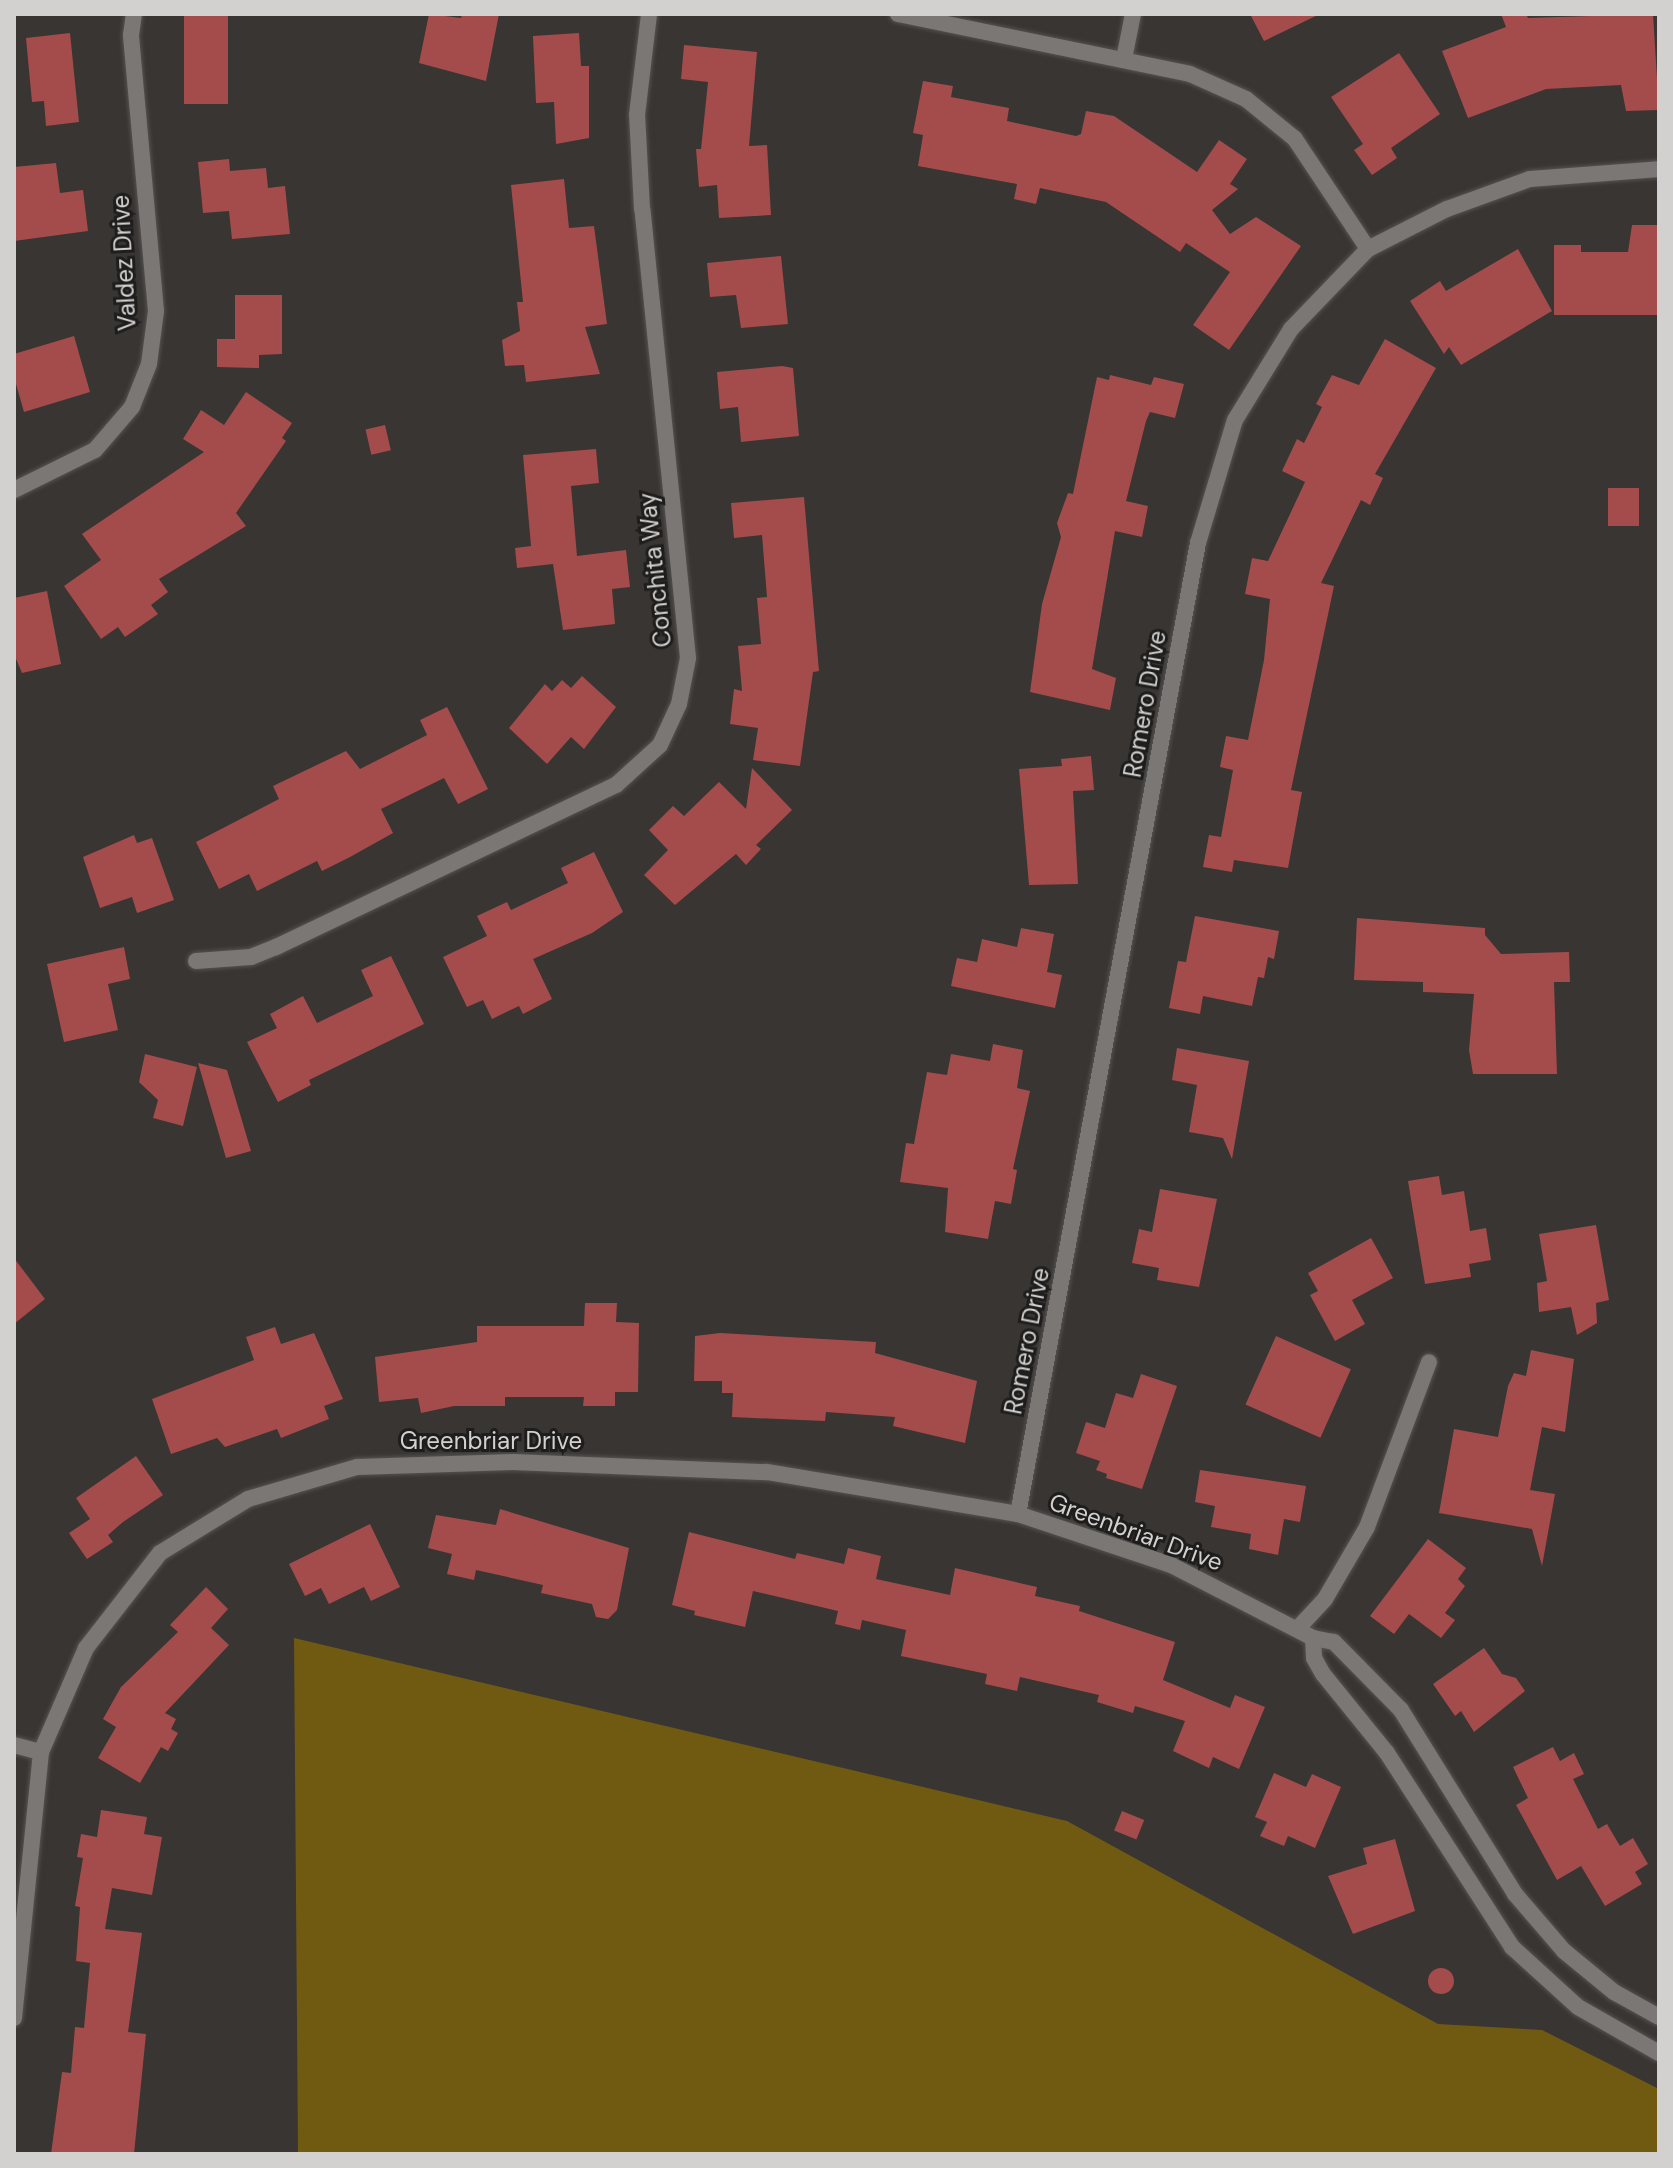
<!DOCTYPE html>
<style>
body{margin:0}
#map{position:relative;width:1673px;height:2168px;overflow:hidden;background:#383533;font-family:"DM Sans",sans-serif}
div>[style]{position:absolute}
.green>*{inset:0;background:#705a12}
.building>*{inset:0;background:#a44c4b;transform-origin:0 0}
.round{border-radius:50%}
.roads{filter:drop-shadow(0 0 2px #555251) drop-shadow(0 0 2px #555251)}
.minor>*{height:16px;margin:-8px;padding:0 8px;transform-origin:8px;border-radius:8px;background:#7b7775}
span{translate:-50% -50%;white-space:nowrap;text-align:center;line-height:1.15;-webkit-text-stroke:6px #1e1d1c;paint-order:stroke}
.street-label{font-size:24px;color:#d3d1d0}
.frame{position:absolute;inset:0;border:16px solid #d3d1d0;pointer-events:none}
</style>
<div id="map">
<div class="green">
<i style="clip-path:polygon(294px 1638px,1067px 1821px,1438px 2024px,1542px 2030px,1659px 2089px,1659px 2154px,298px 2154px)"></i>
</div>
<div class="building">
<i style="clip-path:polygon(429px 14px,461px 18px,462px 14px,499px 14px,486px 81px,419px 63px)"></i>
<i style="clip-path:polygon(1250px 14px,1320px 14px,1264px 41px)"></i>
<i style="clip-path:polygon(1501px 14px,1526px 14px,1528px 18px,1653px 14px,1659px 110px,1626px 111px,1621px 85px,1546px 89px,1468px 118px,1442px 51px,1506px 27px)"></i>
<i style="left:184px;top:15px;width:44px;height:89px"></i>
<i style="clip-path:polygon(70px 33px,79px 122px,46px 126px,44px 101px,32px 102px,26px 38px)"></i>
<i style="clip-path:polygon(579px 33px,581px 66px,589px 66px,589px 138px,556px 144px,554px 102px,536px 103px,533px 36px)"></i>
<i style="clip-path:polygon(684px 45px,757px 52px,749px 146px,767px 145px,771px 215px,719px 218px,717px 185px,699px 187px,696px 149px,701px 149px,708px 82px,681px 79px)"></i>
<i style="clip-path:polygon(1399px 53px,1440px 114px,1391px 148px,1397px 158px,1372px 175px,1354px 150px,1363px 144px,1331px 97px)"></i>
<i style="clip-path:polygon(923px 81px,953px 86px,951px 97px,1009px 108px,1007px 121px,1076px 136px,1081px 134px,1086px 111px,1114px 116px,1197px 172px,1219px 140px,1247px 159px,1230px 184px,1238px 189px,1212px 210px,1230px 234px,1256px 217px,1301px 246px,1229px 350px,1193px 325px,1230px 272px,1186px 243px,1180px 252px,1106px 202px,1040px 188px,1036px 204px,1014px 199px,1017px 184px,918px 166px,923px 135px,913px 133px)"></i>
<i style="clip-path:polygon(229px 159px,230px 171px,266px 168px,268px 188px,285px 186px,290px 234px,232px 239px,229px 211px,203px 213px,198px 162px)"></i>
<i style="clip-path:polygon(56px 163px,60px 193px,83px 190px,88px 231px,14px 241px,14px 167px)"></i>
<i style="clip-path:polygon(564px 179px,569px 228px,594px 226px,607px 324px,585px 327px,600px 374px,526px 382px,524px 365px,505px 366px,502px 340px,520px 331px,517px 302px,523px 302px,511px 185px)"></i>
<i style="clip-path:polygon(1632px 225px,1659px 225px,1659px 315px,1554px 315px,1554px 245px,1581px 245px,1581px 252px,1628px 252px)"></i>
<i style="clip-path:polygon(1518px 249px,1552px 311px,1461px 365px,1449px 347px,1444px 354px,1410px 301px,1440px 281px,1446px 291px)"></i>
<i style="clip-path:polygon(781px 256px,788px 324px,741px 328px,736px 295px,710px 297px,707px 263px)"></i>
<i style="clip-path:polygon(235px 295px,282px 295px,282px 354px,259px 355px,259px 368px,217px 367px,217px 339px,235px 339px)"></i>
<i style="clip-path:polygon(74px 336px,90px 392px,24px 412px,14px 377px,14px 354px)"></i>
<i style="clip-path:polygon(1385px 339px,1436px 368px,1375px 474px,1383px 478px,1370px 505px,1361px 500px,1321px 583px,1334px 586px,1291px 790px,1302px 792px,1288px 868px,1234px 860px,1232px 872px,1203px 867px,1209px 835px,1221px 837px,1233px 770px,1220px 767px,1226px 736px,1248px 740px,1264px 660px,1270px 599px,1245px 594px,1252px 558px,1268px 561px,1305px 482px,1282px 471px,1297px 439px,1304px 443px,1322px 407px,1316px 404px,1332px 375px,1359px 385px)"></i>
<i style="clip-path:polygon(782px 366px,793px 368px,799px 436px,741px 442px,738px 407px,720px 409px,717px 372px)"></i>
<i style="clip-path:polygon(1110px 375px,1151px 385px,1154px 377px,1184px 384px,1175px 418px,1150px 412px,1146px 421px,1126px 501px,1148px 506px,1142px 537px,1115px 531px,1092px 669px,1116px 678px,1110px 710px,1030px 692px,1042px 604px,1061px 537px,1057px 523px,1068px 493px,1073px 494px,1097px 377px,1109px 380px)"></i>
<i style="clip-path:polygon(246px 392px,292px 423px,282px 438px,286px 441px,236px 513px,246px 526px,159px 579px,168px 592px,151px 605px,158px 614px,125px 637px,118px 627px,101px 639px,64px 586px,101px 560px,82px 534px,204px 452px,183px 439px,201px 410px,224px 425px)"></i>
<i style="left:385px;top:425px;width:26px;height:20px;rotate:77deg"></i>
<i style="clip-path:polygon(596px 449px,599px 483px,571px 486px,577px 556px,626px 550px,630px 587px,612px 589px,615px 624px,563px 630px,553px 564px,517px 568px,515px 548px,531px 546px,523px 455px)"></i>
<i style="left:1608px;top:488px;width:31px;height:38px"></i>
<i style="clip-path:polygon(804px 497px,819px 671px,813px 672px,800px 766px,753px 760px,758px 728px,730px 724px,734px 689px,742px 691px,738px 646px,761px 644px,757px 598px,767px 597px,762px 535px,734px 538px,731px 503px)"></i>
<i style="clip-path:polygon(47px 591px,61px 664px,22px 673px,14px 654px,14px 598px)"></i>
<i style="clip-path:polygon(582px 676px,616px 707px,584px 749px,571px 737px,547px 764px,509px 728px,545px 684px,552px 691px,562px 680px,571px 688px)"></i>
<i style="clip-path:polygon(447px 707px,488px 789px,458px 804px,444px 778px,381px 809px,393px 833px,350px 857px,322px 871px,317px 861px,257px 891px,249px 874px,219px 889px,196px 842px,279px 799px,273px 786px,346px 751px,360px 769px,427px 735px,420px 720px)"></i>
<i style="clip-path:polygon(1091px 756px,1094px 790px,1073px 791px,1078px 884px,1029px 885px,1019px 769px,1062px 766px,1061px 759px)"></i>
<i style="clip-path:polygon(752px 768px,792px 810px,756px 845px,761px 849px,746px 865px,736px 854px,675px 905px,644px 875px,668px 850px,649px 830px,673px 806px,684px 816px,719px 782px,746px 809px)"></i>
<i style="clip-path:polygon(134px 835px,137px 843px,152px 838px,174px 900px,137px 913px,132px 897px,100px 908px,83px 857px)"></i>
<i style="clip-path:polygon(594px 852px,623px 912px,592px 933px,533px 959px,552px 999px,523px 1014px,519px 1006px,492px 1019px,483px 1000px,467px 1007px,443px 957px,487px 936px,477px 916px,507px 902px,511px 910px,568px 883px,561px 868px)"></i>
<i style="clip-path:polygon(1195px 916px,1279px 931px,1274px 959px,1268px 957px,1264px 978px,1258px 977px,1252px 1006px,1203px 996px,1200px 1014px,1169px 1008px,1178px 961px,1186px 962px)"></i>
<i style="clip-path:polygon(1357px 918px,1485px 928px,1485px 935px,1501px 954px,1569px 952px,1570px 982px,1554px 982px,1557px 1074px,1473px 1074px,1469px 1050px,1474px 994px,1423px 992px,1423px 982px,1354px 980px)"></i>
<i style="clip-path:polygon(1021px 928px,1054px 934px,1047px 972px,1062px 975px,1055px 1008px,951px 986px,957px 958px,977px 962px,982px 939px,1017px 947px)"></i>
<i style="clip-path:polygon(124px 947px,130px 979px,108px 984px,118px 1030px,64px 1042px,47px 964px)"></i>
<i style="clip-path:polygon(391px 956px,424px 1024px,309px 1080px,311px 1085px,278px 1102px,247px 1042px,277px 1028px,270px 1014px,303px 996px,317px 1023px,373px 996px,361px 970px)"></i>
<i style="clip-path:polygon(993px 1044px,1023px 1050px,1017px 1088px,1030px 1091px,1013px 1169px,1017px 1170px,1011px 1204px,995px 1201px,988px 1239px,945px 1232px,948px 1188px,900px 1182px,906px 1143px,914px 1144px,927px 1072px,947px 1075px,951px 1054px,990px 1061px)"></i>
<i style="clip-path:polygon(1177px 1048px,1249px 1061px,1232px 1159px,1223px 1138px,1189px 1132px,1197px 1085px,1172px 1080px)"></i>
<i style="clip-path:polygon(145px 1054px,197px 1067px,183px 1126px,153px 1118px,158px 1100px,139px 1082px)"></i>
<i style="clip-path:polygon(198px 1063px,227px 1070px,251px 1151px,226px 1158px)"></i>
<i style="clip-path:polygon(1439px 1176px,1442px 1195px,1464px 1191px,1470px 1231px,1486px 1228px,1491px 1260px,1469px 1264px,1471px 1277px,1425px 1284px,1408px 1181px)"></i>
<i style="clip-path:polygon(1160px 1189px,1217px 1199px,1199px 1287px,1157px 1280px,1159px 1268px,1132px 1263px,1139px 1229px,1152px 1232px)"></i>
<i style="clip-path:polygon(1596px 1225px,1609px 1300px,1596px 1303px,1597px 1323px,1577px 1335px,1571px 1307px,1539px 1312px,1537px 1283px,1547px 1281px,1539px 1234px)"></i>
<i style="clip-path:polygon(1371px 1238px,1393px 1278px,1352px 1300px,1365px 1324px,1335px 1341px,1310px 1295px,1318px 1291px,1308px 1273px)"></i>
<i style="clip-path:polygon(14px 1258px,45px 1299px,14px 1324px)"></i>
<i style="clip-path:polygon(585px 1303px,617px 1303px,616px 1322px,639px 1323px,638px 1392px,615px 1392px,615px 1406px,583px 1406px,584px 1397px,505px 1397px,505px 1406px,454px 1406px,421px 1413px,418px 1398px,379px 1402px,375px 1357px,477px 1342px,477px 1326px,584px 1326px)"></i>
<i style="clip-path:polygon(275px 1327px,281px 1344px,314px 1333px,343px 1399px,324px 1406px,329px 1419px,281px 1438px,277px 1429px,225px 1447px,217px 1438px,171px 1454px,152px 1399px,254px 1360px,246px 1337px)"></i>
<i style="clip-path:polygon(720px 1333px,876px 1342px,875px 1353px,977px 1381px,965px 1443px,893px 1426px,895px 1417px,826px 1412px,825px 1421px,732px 1417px,733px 1393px,722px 1393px,722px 1381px,694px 1381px,695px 1336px)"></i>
<i style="left:1276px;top:1336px;width:82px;height:75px;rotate:24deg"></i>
<i style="clip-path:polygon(1531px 1350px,1574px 1359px,1565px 1432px,1542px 1427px,1530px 1490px,1555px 1494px,1542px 1566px,1532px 1529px,1439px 1513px,1454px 1429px,1498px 1437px,1508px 1386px,1514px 1373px,1526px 1376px)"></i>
<i style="clip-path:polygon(1141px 1374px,1177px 1386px,1142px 1489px,1106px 1478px,1107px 1474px,1096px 1470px,1100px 1461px,1076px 1453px,1086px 1422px,1105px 1428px,1116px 1393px,1133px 1398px)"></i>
<i style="clip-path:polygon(136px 1456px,163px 1495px,123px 1522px,108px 1535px,113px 1542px,87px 1559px,69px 1533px,90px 1519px,76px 1498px)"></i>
<i style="clip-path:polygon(1200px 1470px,1306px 1486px,1300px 1522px,1284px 1519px,1278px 1555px,1249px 1549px,1251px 1534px,1211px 1527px,1215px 1506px,1195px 1502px)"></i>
<i style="clip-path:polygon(500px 1509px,629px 1548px,617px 1610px,608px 1619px,596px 1617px,592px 1604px,541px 1593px,543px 1585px,476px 1570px,474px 1580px,447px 1574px,452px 1554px,428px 1548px,436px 1515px,496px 1525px)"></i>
<i style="clip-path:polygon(370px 1524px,400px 1587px,371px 1601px,364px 1587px,329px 1604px,321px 1588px,305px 1596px,289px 1564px)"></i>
<i style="clip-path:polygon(689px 1532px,795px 1559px,797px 1553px,844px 1564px,848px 1548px,881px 1556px,876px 1579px,950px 1595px,955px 1568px,1037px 1587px,1035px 1596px,1080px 1606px,1079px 1611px,1175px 1642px,1163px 1680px,1230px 1708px,1235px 1695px,1265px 1707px,1239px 1769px,1213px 1757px,1209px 1768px,1173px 1751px,1185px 1721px,1135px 1706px,1133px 1713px,1097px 1702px,1099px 1695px,1020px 1677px,1017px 1691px,985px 1684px,987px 1674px,901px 1656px,906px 1630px,862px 1620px,860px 1630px,835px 1624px,838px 1611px,753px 1591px,745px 1627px,694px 1615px,695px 1611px,672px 1605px)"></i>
<i style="clip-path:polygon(1428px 1539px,1466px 1568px,1458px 1579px,1465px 1586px,1445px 1613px,1455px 1620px,1441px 1638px,1409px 1614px,1394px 1634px,1370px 1616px)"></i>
<i style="clip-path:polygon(206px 1587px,228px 1609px,211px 1628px,229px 1645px,165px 1713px,176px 1719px,171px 1729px,178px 1733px,168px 1751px,161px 1747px,140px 1783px,98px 1758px,116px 1727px,103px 1719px,121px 1687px,178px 1632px,170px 1625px)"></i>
<i style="clip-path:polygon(1484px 1648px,1502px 1674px,1516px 1678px,1525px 1691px,1474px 1732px,1461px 1711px,1455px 1716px,1433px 1684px)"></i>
<i style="clip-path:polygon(1553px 1747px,1560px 1761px,1574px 1753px,1584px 1774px,1573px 1779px,1598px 1829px,1607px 1824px,1620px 1846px,1633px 1838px,1648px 1864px,1635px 1872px,1642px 1884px,1605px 1906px,1581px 1866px,1557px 1880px,1516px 1805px,1528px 1798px,1513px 1767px)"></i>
<i style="clip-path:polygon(1274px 1773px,1306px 1787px,1312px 1774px,1341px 1787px,1315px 1848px,1288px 1836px,1284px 1846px,1260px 1836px,1267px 1822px,1255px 1817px)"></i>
<i style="clip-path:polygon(101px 1810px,147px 1817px,144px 1834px,162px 1837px,152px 1895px,112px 1888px,105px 1929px,142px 1933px,128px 2032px,146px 2034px,134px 2154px,51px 2154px,62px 2072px,71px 2073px,75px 2027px,84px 2028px,90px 1963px,76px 1961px,80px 1907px,75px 1906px,83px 1858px,77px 1857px,81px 1834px,97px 1837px)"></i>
<i style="left:1122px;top:1811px;width:24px;height:21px;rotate:22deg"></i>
<i style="clip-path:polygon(1395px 1839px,1415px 1911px,1353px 1934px,1328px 1876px,1367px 1864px,1363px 1848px)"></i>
<i class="round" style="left:1428px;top:1968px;width:26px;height:26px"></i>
</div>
<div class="roads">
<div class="minor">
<i style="left:898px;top:14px;width:298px;rotate:11.6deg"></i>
<i style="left:1190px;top:74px;width:61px;rotate:24.1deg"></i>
<i style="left:1246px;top:99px;width:63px;rotate:39.2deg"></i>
<i style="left:1295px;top:139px;width:132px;rotate:56.4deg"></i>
<i style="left:1124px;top:59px;width:46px;rotate:-78.7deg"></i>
<i style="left:14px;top:490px;width:90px;rotate:-26.3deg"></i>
<i style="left:95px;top:450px;width:57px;rotate:-49.3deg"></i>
<i style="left:132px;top:407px;width:46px;rotate:-68.4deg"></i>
<i style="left:149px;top:364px;width:53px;rotate:-82.5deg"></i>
<i style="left:156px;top:311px;width:277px;rotate:-95.2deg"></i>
<i style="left:131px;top:35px;width:21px;rotate:-82deg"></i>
<i style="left:196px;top:961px;width:55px;rotate:-4.2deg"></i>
<i style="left:251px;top:957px;width:27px;rotate:-22deg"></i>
<i style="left:276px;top:947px;width:377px;rotate:-25.5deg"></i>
<i style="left:616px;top:785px;width:59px;rotate:-42.3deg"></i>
<i style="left:660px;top:745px;width:45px;rotate:-65.1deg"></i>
<i style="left:679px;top:704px;width:47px;rotate:-78.9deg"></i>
<i style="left:688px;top:658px;width:451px;rotate:-95.8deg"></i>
<i style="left:642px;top:209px;width:94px;rotate:-93deg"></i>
<i style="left:637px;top:115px;width:102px;rotate:-83.2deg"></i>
<i style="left:1018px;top:1514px;width:988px;rotate:-79.5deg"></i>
<i style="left:1198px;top:543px;width:128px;rotate:-73.3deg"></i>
<i style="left:1235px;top:420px;width:107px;rotate:-58.4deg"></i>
<i style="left:1291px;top:329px;width:111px;rotate:-46.1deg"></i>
<i style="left:1368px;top:249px;width:89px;rotate:-26.9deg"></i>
<i style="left:1447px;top:209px;width:88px;rotate:-19.9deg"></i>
<i style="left:1530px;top:179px;width:129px;rotate:-4.4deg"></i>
<i style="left:1299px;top:1627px;width:38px;rotate:-47deg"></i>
<i style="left:1325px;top:1599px;width:83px;rotate:-59.7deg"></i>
<i style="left:1367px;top:1527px;width:176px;rotate:-69.4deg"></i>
<i style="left:1313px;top:1638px;width:20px;rotate:87deg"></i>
<i style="left:1314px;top:1658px;width:18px;rotate:61deg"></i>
<i style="left:1323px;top:1674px;width:102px;rotate:51deg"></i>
<i style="left:1387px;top:1753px;width:231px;rotate:57.2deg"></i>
<i style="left:1512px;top:1947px;width:89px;rotate:42.3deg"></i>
<i style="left:1578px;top:2007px;width:93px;rotate:29.6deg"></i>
<i style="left:14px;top:1745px;width:28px;rotate:15deg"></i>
<i style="left:14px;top:2018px;width:267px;rotate:-84.2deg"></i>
<i style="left:41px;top:1752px;width:113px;rotate:-66.6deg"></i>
<i style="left:86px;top:1648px;width:120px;rotate:-52.1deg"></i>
<i style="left:160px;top:1553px;width:103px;rotate:-31.5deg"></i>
<i style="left:248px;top:1499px;width:114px;rotate:-16.4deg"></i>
<i style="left:357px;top:1467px;width:156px;rotate:-1.8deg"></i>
<i style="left:513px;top:1462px;width:254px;rotate:2.3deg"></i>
<i style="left:767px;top:1472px;width:254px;rotate:9.5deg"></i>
<i style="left:1018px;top:1514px;width:161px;rotate:18.4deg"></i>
<i style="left:1171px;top:1565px;width:160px;rotate:27.2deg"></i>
<i style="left:1313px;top:1638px;width:21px;rotate:11deg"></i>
<i style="left:1334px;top:1642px;width:95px;rotate:45.4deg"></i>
<i style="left:1401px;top:1710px;width:216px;rotate:58.2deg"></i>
<i style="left:1515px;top:1894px;width:75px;rotate:49.3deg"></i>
<i style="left:1564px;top:1951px;width:65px;rotate:39.4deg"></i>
<i style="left:1614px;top:1992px;width:51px;rotate:29.1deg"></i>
</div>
</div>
<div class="street-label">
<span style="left:124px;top:263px;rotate:-93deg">Valdez Drive</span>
<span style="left:655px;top:570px;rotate:-96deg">Conchita Way</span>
<span style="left:1145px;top:704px;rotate:-80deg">Romero Drive</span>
<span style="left:1027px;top:1341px;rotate:-79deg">Romero Drive</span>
<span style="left:491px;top:1441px">Greenbriar Drive</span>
<span style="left:1136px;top:1532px;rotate:20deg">Greenbriar Drive</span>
</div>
<div class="frame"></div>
</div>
